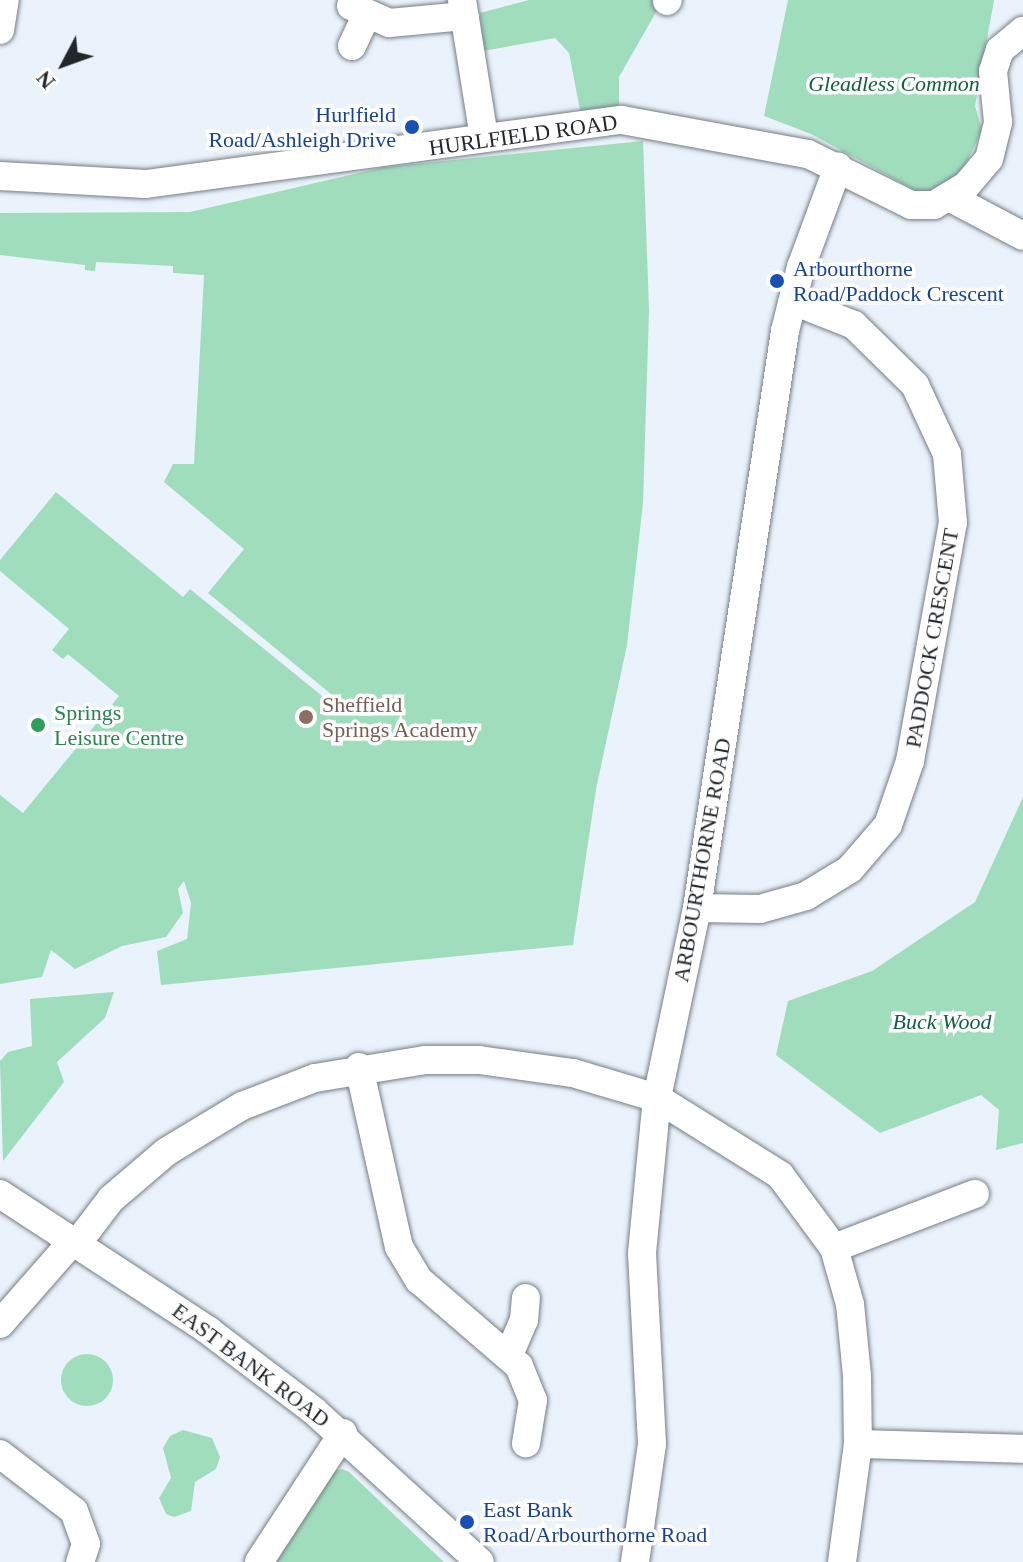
<!DOCTYPE html>
<style>
body{margin:0}
#map{position:relative;width:1023px;height:1562px;overflow:hidden;background:#eaf2fb;font-family:"Times New Roman",serif}
div>[style]{position:absolute}
.green>*{inset:0;background:#a0ddbd}
.round{border-radius:50%}
.roads{filter:drop-shadow(0 0 2px #767d85) drop-shadow(0 0 2px #767d85)}
.minor>*{height:28px;margin:-14px;padding:0 14px;transform-origin:14px;border-radius:14px;background:#fff}
.dots>*{width:22px;height:22px;translate:-50% -50%;box-sizing:border-box;border:4px solid #fff;border-radius:50%}
span{translate:-50% -50%;white-space:nowrap;text-align:center;line-height:1.15;-webkit-text-stroke:7px #fff;paint-order:stroke}
.park-label{font-size:22px;color:#115f40;font-style:italic}
.transit-label{font-size:22px;color:#164399}
.right{translate:-100% -50%;text-align:right}
.left{translate:0 -50%;text-align:left}
.street-label{font-size:22px;color:#24272a}
.education-label{font-size:22px;color:#785e54}
.leisure-label{font-size:22px;color:#27864d}
.north{position:absolute;left:24px;top:24px;width:80px;height:80px;-webkit-text-stroke:6px #fff;paint-order:stroke;rotate:229deg;font-size:22px;font-weight:700;line-height:32px;text-align:center;color:#24272a}
.north::after{content:'';display:block;margin:auto;width:28px;height:36px;background:#24272a;clip-path:polygon(50% 0,100% 100%,50% 72%,0 100%)}
</style>
<div id="map">
<div class="green">
<i style="clip-path:polygon(529px 0,663px 0,619px 77px,619px 108px,581px 115px,569px 53px,555px 38px,483px 51px,480px 13px)"></i>
<i style="clip-path:polygon(788px 0,994px 0,975px 106px,982px 130px,964px 168px,937px 189px,918px 192px,811px 134px,764px 116px)"></i>
<i style="clip-path:polygon(643px 141px,649px 310px,643px 503px,627px 645px,596px 789px,573px 945px,161px 985px,157px 951px,187px 939px,191px 903px,184px 881px,178px 889px,183px 913px,166px 937px,122px 946px,75px 969px,51px 950px,42px 977px,0 984px,0 795px,23px 813px,119px 696px,68px 654px,63px 659px,52px 650px,69px 629px,0 571px,0 560px,56px 492px,183px 597px,190px 589px,332px 704px,337px 699px,208px 593px,244px 549px,164px 482px,173px 464px,194px 464px,204px 275px,173px 273px,173px 266px,96px 262px,95px 271px,85px 270px,85px 265px,0 255px,0 213px,190px 212px,384px 167px)"></i>
<i style="clip-path:polygon(1023px 797px,1023px 1143px,996px 1150px,999px 1110px,981px 1095px,880px 1133px,776px 1055px,788px 1001px,872px 971px,975px 902px)"></i>
<i style="clip-path:polygon(114px 992px,105px 1018px,57px 1062px,64px 1082px,3px 1161px,0 1061px,8px 1052px,32px 1046px,30px 999px)"></i>
<i class="round" style="left:61px;top:1354px;width:52px;height:52px"></i>
<i style="clip-path:polygon(183px 1430px,212px 1438px,220px 1457px,216px 1469px,195px 1482px,191px 1511px,174px 1517px,166px 1514px,159px 1498px,171px 1478px,163px 1448px,170px 1436px)"></i>
<i style="clip-path:polygon(342px 1469px,349px 1472px,444px 1562px,268px 1562px,332px 1472px)"></i>
</div>
<div class="roads">
<div class="minor">
<i style="left:462px;top:0;width:139px;rotate:80.9deg"></i>
<i style="left:667px;top:1px;width:1px;rotate:-45deg"></i>
<i style="left:351px;top:6px;width:42px;rotate:24.1deg"></i>
<i style="left:389px;top:23px;width:76px;rotate:-5.3deg"></i>
<i style="left:0;top:30px;width:30px;rotate:-81deg"></i>
<i style="left:352px;top:46px;width:33px;rotate:-65deg"></i>
<i style="left:0;top:176px;width:146px;rotate:3.1deg"></i>
<i style="left:146px;top:184px;width:480px;rotate:-7.7deg"></i>
<i style="left:622px;top:120px;width:189px;rotate:10.4deg"></i>
<i style="left:808px;top:154px;width:115px;rotate:26.3deg"></i>
<i style="left:911px;top:205px;width:23px"></i>
<i style="left:934px;top:205px;width:37px;rotate:-31deg"></i>
<i style="left:966px;top:186px;width:35px;rotate:-50deg"></i>
<i style="left:989px;top:159px;width:38px;rotate:-76deg"></i>
<i style="left:998px;top:122px;width:51px;rotate:-95.6deg"></i>
<i style="left:993px;top:71px;width:22px;rotate:-72deg"></i>
<i style="left:1000px;top:50px;width:30px;rotate:-40deg"></i>
<i style="left:951px;top:198px;width:81px;rotate:27.8deg"></i>
<i style="left:697px;top:908px;width:63px;rotate:0.9deg"></i>
<i style="left:760px;top:909px;width:48px;rotate:-15.8deg"></i>
<i style="left:806px;top:896px;width:52px;rotate:-31.5deg"></i>
<i style="left:850px;top:869px;width:58px;rotate:-49.2deg"></i>
<i style="left:888px;top:825px;width:68px;rotate:-71deg"></i>
<i style="left:910px;top:761px;width:242px;rotate:-79.8deg"></i>
<i style="left:953px;top:523px;width:69px;rotate:-95deg"></i>
<i style="left:947px;top:454px;width:76px;rotate:-114.9deg"></i>
<i style="left:915px;top:385px;width:86px;rotate:-135.5deg"></i>
<i style="left:854px;top:325px;width:66px;rotate:-158.5deg"></i>
<i style="left:359px;top:1067px;width:184px;rotate:77.5deg"></i>
<i style="left:399px;top:1247px;width:39px;rotate:59deg"></i>
<i style="left:419px;top:1280px;width:132px;rotate:40.7deg"></i>
<i style="left:519px;top:1366px;width:37px;rotate:68deg"></i>
<i style="left:533px;top:1400px;width:44px;rotate:99.2deg"></i>
<i style="left:0;top:1194px;width:250px;rotate:33.2deg"></i>
<i style="left:209px;top:1331px;width:132px;rotate:37.3deg"></i>
<i style="left:314px;top:1411px;width:224px;rotate:42.3deg"></i>
<i style="left:76px;top:1245px;width:58px;rotate:-52.7deg"></i>
<i style="left:111px;top:1199px;width:72px;rotate:-40.5deg"></i>
<i style="left:166px;top:1152px;width:89px;rotate:-31.2deg"></i>
<i style="left:242px;top:1106px;width:78px;rotate:-21deg"></i>
<i style="left:315px;top:1078px;width:111px;rotate:-9.3deg"></i>
<i style="left:425px;top:1060px;width:54px"></i>
<i style="left:479px;top:1060px;width:95px;rotate:7.9deg"></i>
<i style="left:573px;top:1073px;width:88px;rotate:16.6deg"></i>
<i style="left:657px;top:1098px;width:145px;rotate:32deg"></i>
<i style="left:780px;top:1175px;width:91px;rotate:53.5deg"></i>
<i style="left:834px;top:1248px;width:58px;rotate:74.1deg"></i>
<i style="left:850px;top:1304px;width:72px;rotate:84.4deg"></i>
<i style="left:857px;top:1376px;width:68px;rotate:89.2deg"></i>
<i style="left:858px;top:1444px;width:119px;rotate:97.7deg"></i>
<i style="left:834px;top:1248px;width:151px;rotate:-21deg"></i>
<i style="left:0;top:1324px;width:109px;rotate:-48.7deg"></i>
<i style="left:509px;top:1355px;width:38px;rotate:-67deg"></i>
<i style="left:524px;top:1320px;width:22px;rotate:-85deg"></i>
<i style="left:858px;top:1444px;width:165px;rotate:1.7deg"></i>
<i style="left:0;top:1454px;width:93px;rotate:37.6deg"></i>
<i style="left:74px;top:1511px;width:35px;rotate:70deg"></i>
<i style="left:86px;top:1544px;width:19px;rotate:108deg"></i>
<i style="left:259px;top:1562px;width:154px;rotate:-56.9deg"></i>
<i style="left:635px;top:1562px;width:119px;rotate:-81.8deg"></i>
<i style="left:652px;top:1444px;width:191px;rotate:-93deg"></i>
<i style="left:642px;top:1253px;width:156px;rotate:-84.5deg"></i>
<i style="left:657px;top:1098px;width:194px;rotate:-78.1deg"></i>
<i style="left:697px;top:908px;width:584px;rotate:-81.33deg"></i>
<i style="left:785px;top:331px;width:66px;rotate:-76deg"></i>
<i style="left:801px;top:267px;width:107px;rotate:-69.7deg"></i>
</div>
</div>
<div class="dots">
<i style="left:412px;top:127px;background:#1a4fb4"></i>
<i style="left:777px;top:281px;background:#1a4fb4"></i>
<i style="left:306px;top:717px;background:#8d6e63"></i>
<i style="left:38px;top:725px;background:#2e9e5b"></i>
<i style="left:467px;top:1522px;background:#1a4fb4"></i>
</div>
<div class="park-label">
<span style="left:894px;top:84px">Gleadless Common</span>
<span style="left:942px;top:1022px">Buck Wood</span>
</div>
<div class="transit-label">
<span class="right" style="left:396px;top:127px">Hurlfield<br>Road/Ashleigh Drive</span>
<span class="left" style="left:793px;top:281px">Arbourthorne<br>Road/Paddock Crescent</span>
<span class="left" style="left:483px;top:1522px">East Bank<br>Road/Arbourthorne Road</span>
</div>
<div class="street-label">
<span style="left:523px;top:135px;rotate:-8deg">HURLFIELD ROAD</span>
<span style="left:932px;top:638px;rotate:-80deg">PADDOCK CRESCENT</span>
<span style="left:702px;top:860px;rotate:-80deg">ARBOURTHORNE ROAD</span>
<span style="left:251px;top:1365px;rotate:37deg">EAST BANK ROAD</span>
</div>
<div class="education-label">
<span class="left" style="left:322px;top:717px">Sheffield<br>Springs Academy</span>
</div>
<div class="leisure-label">
<span class="left" style="left:54px;top:725px">Springs<br>Leisure Centre</span>
</div>
<div class="north">N</div>
</div>
